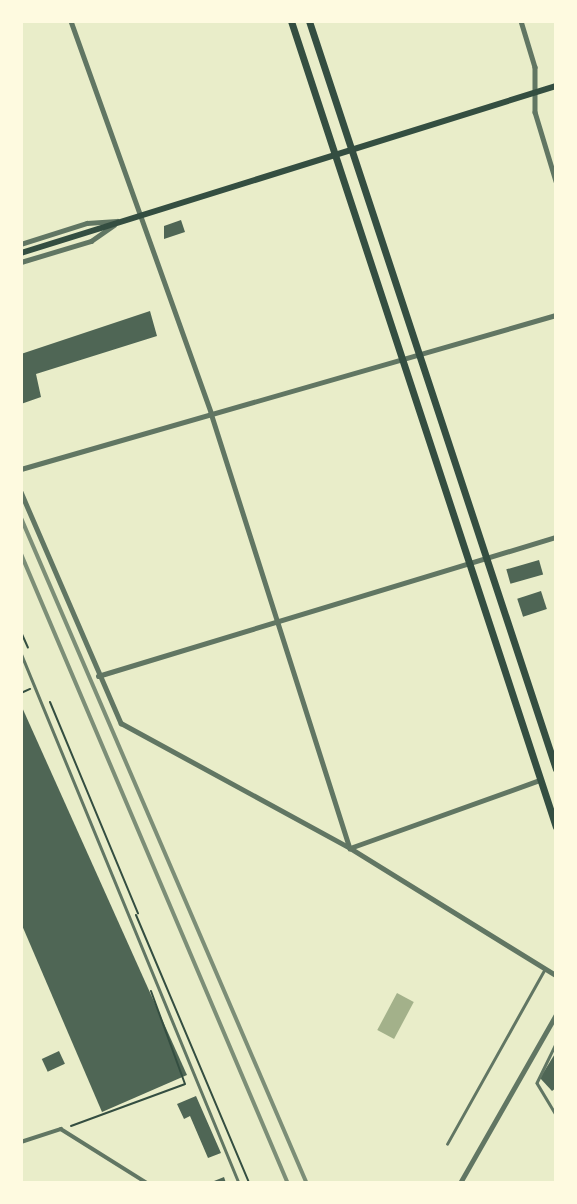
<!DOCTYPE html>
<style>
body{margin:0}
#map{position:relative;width:577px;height:1204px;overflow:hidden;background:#e9edc9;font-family:"PT Sans",sans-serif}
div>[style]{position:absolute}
.water>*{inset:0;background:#a3b18a;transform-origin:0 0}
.building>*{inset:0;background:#4f6655;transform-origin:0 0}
.path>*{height:2px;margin:-1px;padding:0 1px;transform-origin:1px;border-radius:1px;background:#344e41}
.service>*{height:2.5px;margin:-1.25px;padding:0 1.25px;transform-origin:1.25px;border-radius:1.25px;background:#617663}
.pedestrian>*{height:3.5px;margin:-1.75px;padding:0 1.75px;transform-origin:1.75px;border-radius:1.75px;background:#617663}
.minor>*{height:4.5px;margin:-2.25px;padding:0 2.25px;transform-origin:2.25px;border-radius:2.25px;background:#617663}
.secondary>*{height:6px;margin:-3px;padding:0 3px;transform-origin:3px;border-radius:3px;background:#344e41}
.primary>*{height:7px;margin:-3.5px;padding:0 3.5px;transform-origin:3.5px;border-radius:3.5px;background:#344e41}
.rail>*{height:3.5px;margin:-1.75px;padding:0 1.75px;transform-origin:1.75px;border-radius:1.75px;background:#7c8e77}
span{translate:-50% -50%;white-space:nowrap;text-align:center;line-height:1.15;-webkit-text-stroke:7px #fefae0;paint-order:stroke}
.frame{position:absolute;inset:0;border:23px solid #fefae0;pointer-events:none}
</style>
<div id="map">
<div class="water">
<i style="left:397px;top:993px;width:19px;height:42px;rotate:28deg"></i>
</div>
<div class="building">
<i style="clip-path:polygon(181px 220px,185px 232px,164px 239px,164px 226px)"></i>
<i style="clip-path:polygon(150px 311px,157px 336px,36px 374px,41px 397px,21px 404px,21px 354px)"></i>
<i style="left:539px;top:560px;width:15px;height:34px;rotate:74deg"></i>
<i style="left:541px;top:591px;width:19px;height:25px;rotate:72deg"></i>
<i style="clip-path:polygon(21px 705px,187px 1075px,102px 1112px,21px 923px)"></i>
<i style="left:59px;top:1051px;width:14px;height:19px;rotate:65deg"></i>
<i style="clip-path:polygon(556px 1052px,556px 1088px,552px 1091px,540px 1078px)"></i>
<i style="clip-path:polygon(196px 1096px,221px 1153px,208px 1158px,190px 1116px,184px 1119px,177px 1104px)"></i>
<i style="clip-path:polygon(224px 1177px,226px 1183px,209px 1183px)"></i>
</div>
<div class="path">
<i style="left:21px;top:632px;width:17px;rotate:66deg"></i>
<i style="left:21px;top:693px;width:10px;rotate:-24deg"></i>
<i style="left:50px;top:702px;width:229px;rotate:67.4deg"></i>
<i style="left:136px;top:915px;width:291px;rotate:67.1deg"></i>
<i style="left:71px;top:1126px;width:121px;rotate:-20.2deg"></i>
<i style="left:185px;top:1084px;width:99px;rotate:-110.1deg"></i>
</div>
<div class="service">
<i style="left:21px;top:653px;width:573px;rotate:67.64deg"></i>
<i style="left:556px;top:1044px;width:43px;rotate:116deg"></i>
<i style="left:537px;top:1083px;width:37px;rotate:59deg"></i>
<i style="left:447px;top:1144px;width:201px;rotate:-60.8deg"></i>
</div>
<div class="pedestrian">
<i style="left:21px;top:1142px;width:42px;rotate:-18deg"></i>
<i style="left:61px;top:1129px;width:102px;rotate:32.1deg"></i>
</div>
<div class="minor">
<i style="left:71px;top:21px;width:416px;rotate:70.3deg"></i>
<i style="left:211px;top:413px;width:457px;rotate:72.3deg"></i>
<i style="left:521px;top:21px;width:48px;rotate:73.1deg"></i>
<i style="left:535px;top:67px;width:45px;rotate:90deg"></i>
<i style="left:535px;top:112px;width:72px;rotate:73.1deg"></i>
<i style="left:21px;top:244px;width:69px;rotate:-17.7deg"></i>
<i style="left:87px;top:223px;width:30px;rotate:-4deg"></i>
<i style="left:21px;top:262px;width:73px;rotate:-16.7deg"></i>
<i style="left:91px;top:241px;width:28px;rotate:-35deg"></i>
<i style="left:21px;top:469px;width:557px;rotate:-16.06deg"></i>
<i style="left:21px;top:492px;width:252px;rotate:66.6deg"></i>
<i style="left:121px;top:723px;width:261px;rotate:28.6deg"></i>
<i style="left:350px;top:848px;width:242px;rotate:31.7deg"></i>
<i style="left:98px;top:676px;width:479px;rotate:-16.9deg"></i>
<i style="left:350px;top:848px;width:202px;rotate:-19.7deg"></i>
<i style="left:460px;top:1183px;width:193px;rotate:-60.3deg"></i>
</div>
<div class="secondary">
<i style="left:21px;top:253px;width:560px;rotate:-17.34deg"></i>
</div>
<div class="primary">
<i style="left:291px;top:21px;width:848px;rotate:71.8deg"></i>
<i style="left:309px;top:21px;width:788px;rotate:71.73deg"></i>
</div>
<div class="rail">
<i style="left:21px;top:517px;width:725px;rotate:66.76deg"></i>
<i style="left:21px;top:553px;width:684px;rotate:67.03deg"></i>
</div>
<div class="frame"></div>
</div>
